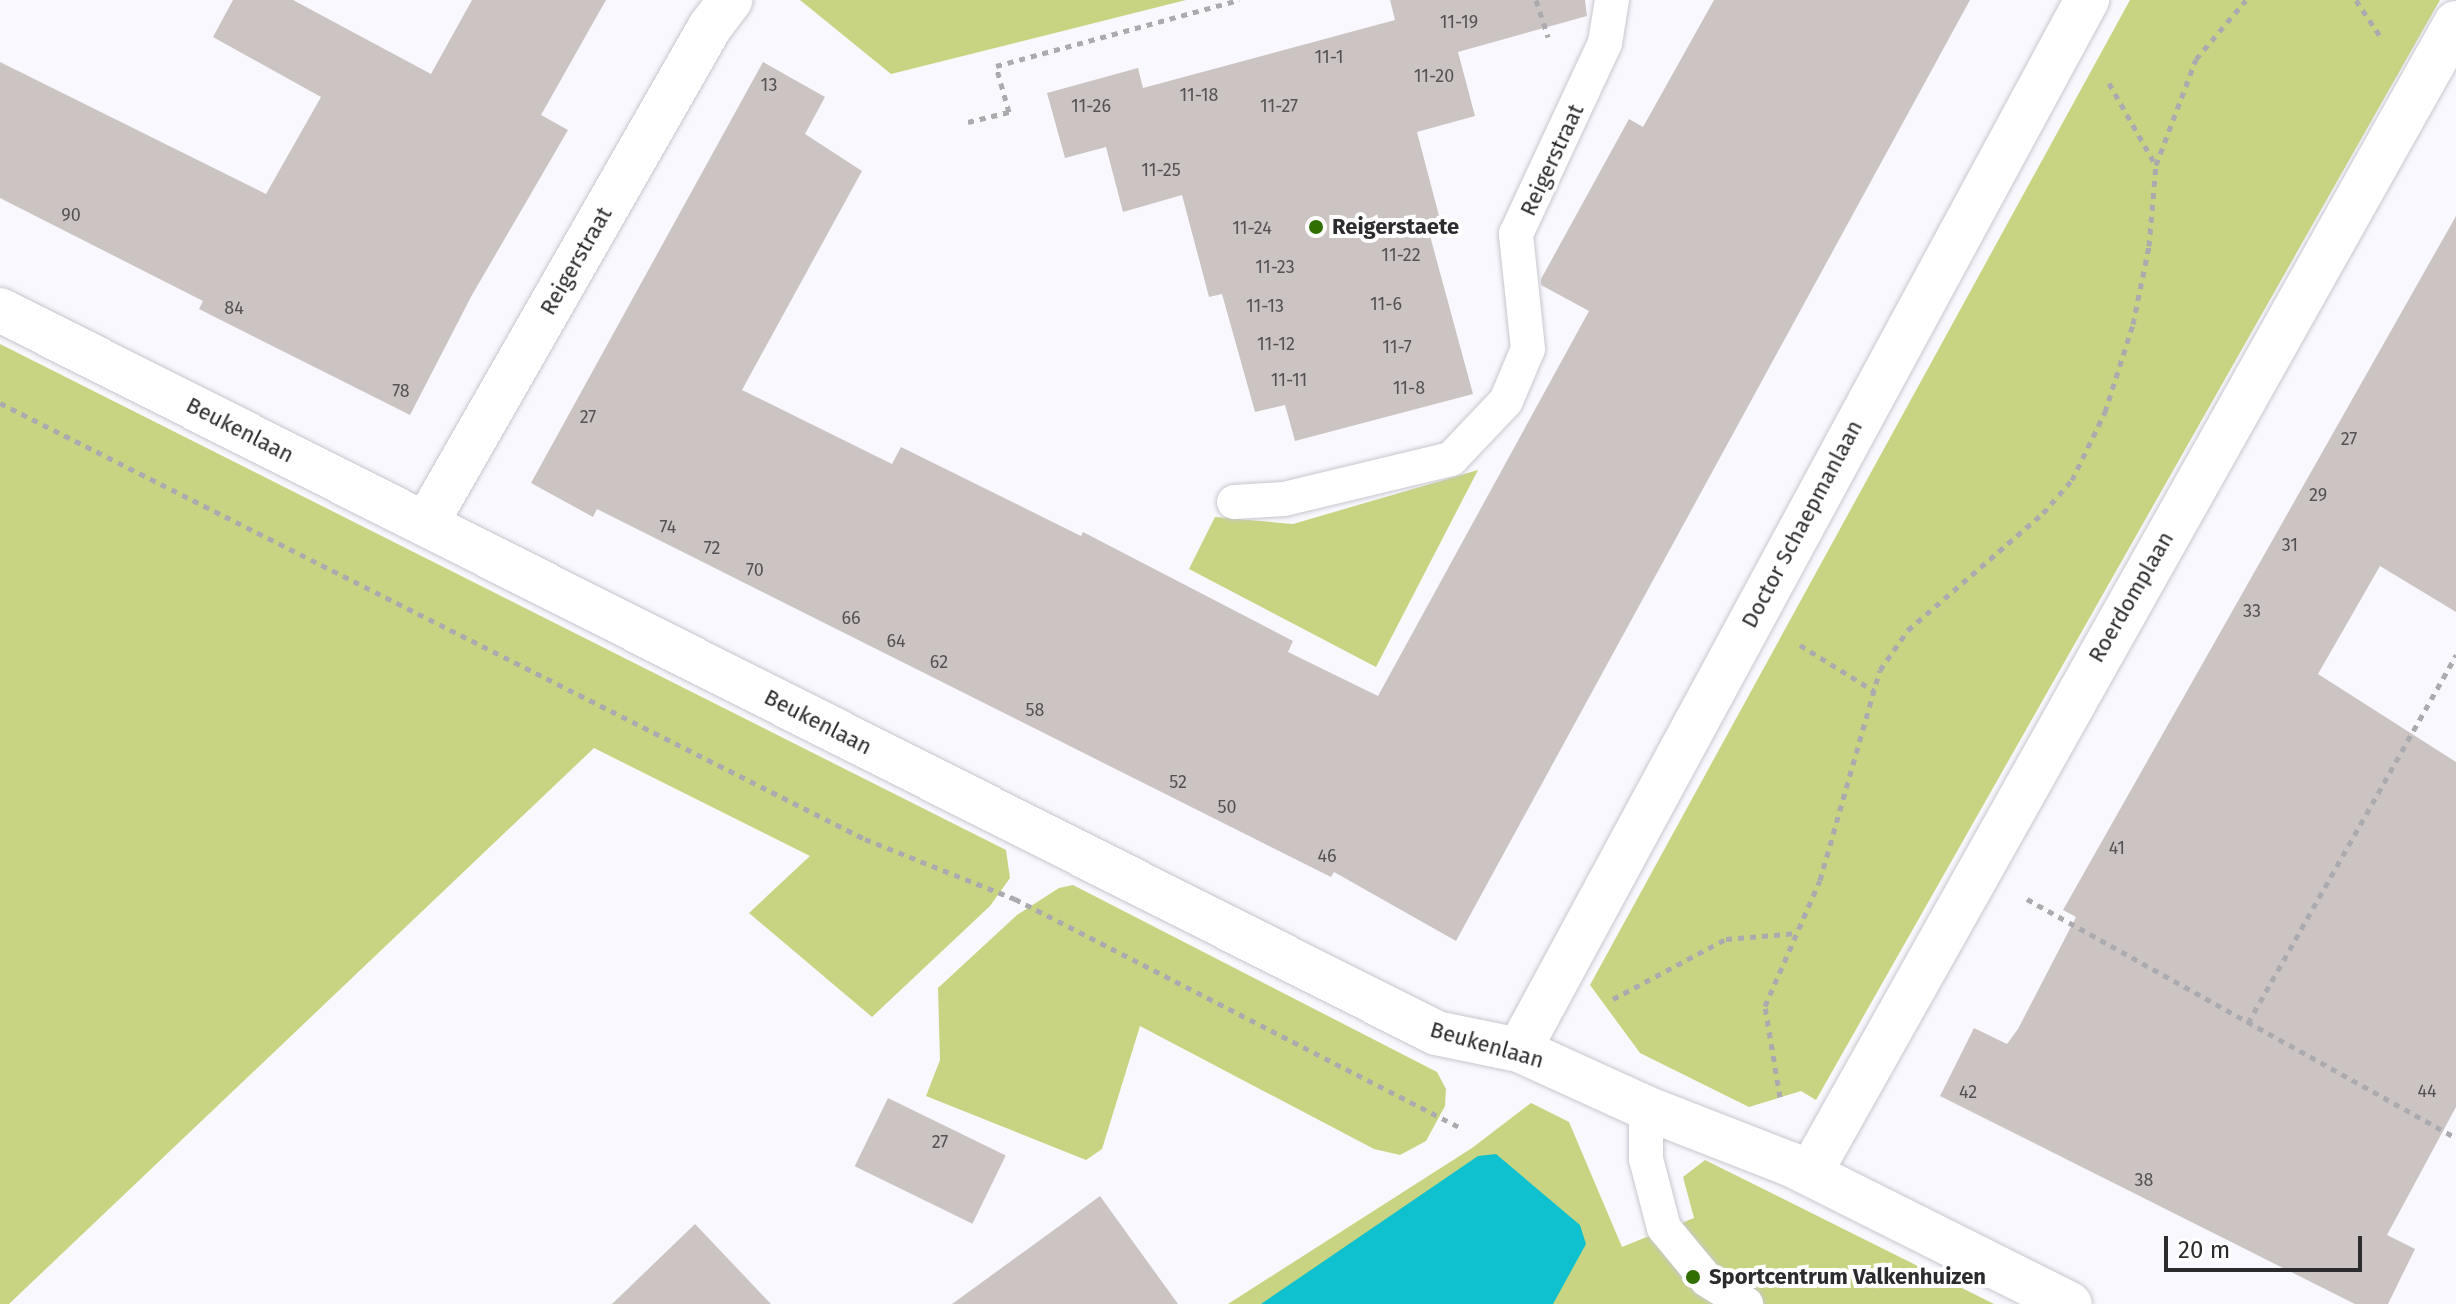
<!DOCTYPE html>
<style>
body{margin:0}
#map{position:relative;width:2456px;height:1304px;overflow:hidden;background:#f8f8fe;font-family:"Fira Sans",sans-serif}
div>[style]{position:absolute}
.green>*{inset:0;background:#c8d481}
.water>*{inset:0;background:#0fc1ce}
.building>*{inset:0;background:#ccc4c3;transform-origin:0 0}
.path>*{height:5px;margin-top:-2.5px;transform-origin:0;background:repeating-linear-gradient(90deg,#aaaaaf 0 6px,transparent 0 12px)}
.roads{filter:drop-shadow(0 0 2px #c7c7ce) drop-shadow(0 0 2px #c7c7ce)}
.lane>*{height:34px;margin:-17px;padding:0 17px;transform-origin:17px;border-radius:17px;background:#fff}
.street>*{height:44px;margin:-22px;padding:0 22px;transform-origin:22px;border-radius:22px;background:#fff}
.dots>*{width:22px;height:22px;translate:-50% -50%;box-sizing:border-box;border:4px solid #fff;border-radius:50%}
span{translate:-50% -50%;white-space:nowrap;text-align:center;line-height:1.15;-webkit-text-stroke:8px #fff;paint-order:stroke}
.number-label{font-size:18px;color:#545254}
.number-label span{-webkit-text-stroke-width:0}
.street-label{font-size:22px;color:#2c2c2f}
.poi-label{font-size:22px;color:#2c2c2f;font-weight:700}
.left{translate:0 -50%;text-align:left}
.scale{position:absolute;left:2164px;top:1236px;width:198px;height:36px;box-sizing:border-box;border:4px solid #2c2c2f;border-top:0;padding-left:10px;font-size:24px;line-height:28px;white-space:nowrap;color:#2c2c2f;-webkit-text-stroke:6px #fff;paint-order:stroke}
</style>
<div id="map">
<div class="green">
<i style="clip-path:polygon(800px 0,1186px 0,891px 74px)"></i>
<i style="clip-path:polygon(2130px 0,2440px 0,1816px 1100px,1801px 1091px,1749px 1107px,1640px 1053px,1590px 985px)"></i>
<i style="clip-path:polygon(0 344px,1006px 850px,1010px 878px,990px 906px,872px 1017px,749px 913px,810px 856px,594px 748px,9px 1304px,0 1304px)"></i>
<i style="clip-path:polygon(1478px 470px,1376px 667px,1189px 569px,1215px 517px,1293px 524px)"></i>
<i style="clip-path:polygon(1073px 885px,1437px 1072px,1446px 1089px,1445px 1106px,1426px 1141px,1400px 1155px,1374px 1149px,1140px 1026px,1102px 1149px,1086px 1160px,926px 1096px,940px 1060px,938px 988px,1017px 915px,1059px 888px)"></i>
<i style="clip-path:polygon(1531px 1103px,1569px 1122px,1622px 1247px,1694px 1218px,1683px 1177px,1705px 1160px,1994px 1304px,1228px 1304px,1472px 1148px)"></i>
</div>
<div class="water">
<i style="clip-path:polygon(1496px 1154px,1580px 1225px,1586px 1244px,1553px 1304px,1261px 1304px,1478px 1156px)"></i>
</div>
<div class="building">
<i style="clip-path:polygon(233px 0,293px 0,431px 74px,472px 0,606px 0,541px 115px,568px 130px,472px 295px,410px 415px,199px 309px,203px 301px,0 198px,0 62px,266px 194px,321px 97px,213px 37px)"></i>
<i style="clip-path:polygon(1390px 0,1585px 0,1587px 16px,1458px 52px,1475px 116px,1417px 132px,1443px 231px,1426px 221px,1473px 394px,1295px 441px,1285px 405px,1255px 412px,1222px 294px,1209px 297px,1182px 195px,1123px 212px,1106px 147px,1065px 158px,1047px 93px,1138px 68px,1143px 88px,1395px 20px)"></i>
<i style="clip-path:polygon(1714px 0,1970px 0,1456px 941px,1334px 872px,1331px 877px,597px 509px,593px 517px,531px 483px,763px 62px,825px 97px,805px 134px,862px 171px,742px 390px,892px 464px,901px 447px,1081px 536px,1083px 532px,1293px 641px,1288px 652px,1378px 696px,1589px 311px,1541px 285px,1541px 279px,1629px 119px,1643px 127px)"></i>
<i style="clip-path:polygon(2456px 216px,2456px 612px,2380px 566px,2318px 674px,2456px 762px,2456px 1107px,2387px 1235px,2415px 1249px,2388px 1304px,2355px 1304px,1940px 1096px,1974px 1028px,2007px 1044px,2018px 1029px,2076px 917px,2063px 910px)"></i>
<i style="left:888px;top:1098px;width:131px;height:76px;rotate:26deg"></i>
<i style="clip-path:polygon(1100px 1196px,1178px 1304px,952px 1304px,1058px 1227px)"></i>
<i style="clip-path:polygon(695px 1224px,771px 1304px,612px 1304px)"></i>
</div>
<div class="path">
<i style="left:1536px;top:0;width:39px;rotate:72deg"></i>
<i style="left:2356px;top:0;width:47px;rotate:56.3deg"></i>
<i style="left:2109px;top:83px;width:93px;rotate:60.4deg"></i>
<i style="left:968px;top:122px;width:42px;rotate:-13.7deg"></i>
<i style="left:1009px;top:112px;width:48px;rotate:-105.8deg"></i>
<i style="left:996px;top:66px;width:252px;rotate:-15.2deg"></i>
<i style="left:0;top:403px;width:969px;rotate:26.75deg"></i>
<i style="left:865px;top:839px;width:162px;rotate:21.8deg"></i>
<i style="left:1015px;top:899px;width:501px;rotate:27.18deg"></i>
<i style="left:1800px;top:645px;width:87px;rotate:31.9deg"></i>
<i style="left:2027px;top:899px;width:491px;rotate:29.1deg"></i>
<i style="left:1613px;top:999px;width:128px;rotate:-28deg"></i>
<i style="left:1726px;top:939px;width:71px;rotate:-4.8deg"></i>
<i style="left:2248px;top:1023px;width:423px;rotate:-60.5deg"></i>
<i style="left:1780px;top:1097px;width:92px;rotate:-99.4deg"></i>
<i style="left:1765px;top:1006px;width:137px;rotate:-66.4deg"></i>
<i style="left:1820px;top:880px;width:218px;rotate:-74.1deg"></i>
<i style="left:1880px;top:670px;width:49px;rotate:-55deg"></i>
<i style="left:1908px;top:630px;width:179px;rotate:-40.9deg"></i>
<i style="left:2043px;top:513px;width:44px;rotate:-48.7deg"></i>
<i style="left:2072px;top:480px;width:76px;rotate:-64.1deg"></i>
<i style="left:2105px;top:412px;width:92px;rotate:-72.3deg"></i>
<i style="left:2133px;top:324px;width:80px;rotate:-78.4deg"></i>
<i style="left:2149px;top:246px;width:81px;rotate:-85.1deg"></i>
<i style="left:2156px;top:165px;width:113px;rotate:-69.3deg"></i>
<i style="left:2196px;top:59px;width:77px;rotate:-49.7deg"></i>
</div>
<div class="roads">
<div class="lane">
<i style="left:1234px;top:502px;width:50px;rotate:-3.4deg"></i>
<i style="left:1284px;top:499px;width:172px;rotate:-13.5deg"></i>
<i style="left:1451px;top:459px;width:80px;rotate:-46.5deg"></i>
<i style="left:1506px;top:401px;width:56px;rotate:-67.1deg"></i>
<i style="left:1528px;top:349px;width:116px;rotate:-96deg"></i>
<i style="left:1516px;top:234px;width:211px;rotate:-65deg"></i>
<i style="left:1605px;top:43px;width:44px;rotate:-80.8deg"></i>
<i style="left:1646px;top:1108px;width:51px;rotate:90deg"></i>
<i style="left:1646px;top:1159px;width:71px;rotate:75.4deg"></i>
<i style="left:1664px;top:1228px;width:67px;rotate:50.4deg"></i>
<i style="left:1707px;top:1280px;width:46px;rotate:31.6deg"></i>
</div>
<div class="street">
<i style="left:0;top:310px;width:1608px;rotate:26.72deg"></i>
<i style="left:1436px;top:1033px;width:85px;rotate:11.6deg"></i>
<i style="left:1519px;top:1050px;width:140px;rotate:24.5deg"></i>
<i style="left:1646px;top:1108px;width:155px;rotate:21.3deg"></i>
<i style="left:1790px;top:1164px;width:313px;rotate:26.6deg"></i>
<i style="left:426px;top:524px;width:572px;rotate:-60.26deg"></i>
<i style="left:710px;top:27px;width:34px;rotate:-53deg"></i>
<i style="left:1519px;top:1050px;width:1194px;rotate:-61.59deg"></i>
<i style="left:1810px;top:1173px;width:1319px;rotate:-60.68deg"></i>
</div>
</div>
<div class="dots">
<i style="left:1316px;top:227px;background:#316f03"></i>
<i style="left:1693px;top:1277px;background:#316f03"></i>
</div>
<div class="number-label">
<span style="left:1459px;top:22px">11-19</span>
<span style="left:1329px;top:57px">11-1</span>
<span style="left:1434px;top:76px">11-20</span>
<span style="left:769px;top:85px">13</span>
<span style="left:1199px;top:95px">11-18</span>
<span style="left:1091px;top:106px">11-26</span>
<span style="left:1279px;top:106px">11-27</span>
<span style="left:1161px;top:170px">11-25</span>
<span style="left:71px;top:215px">90</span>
<span style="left:1252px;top:228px">11-24</span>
<span style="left:1401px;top:255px">11-22</span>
<span style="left:1275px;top:267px">11-23</span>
<span style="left:1386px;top:304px">11-6</span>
<span style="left:1265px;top:306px">11-13</span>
<span style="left:234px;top:308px">84</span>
<span style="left:1276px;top:344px">11-12</span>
<span style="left:1397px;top:347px">11-7</span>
<span style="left:1289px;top:380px">11-11</span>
<span style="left:1409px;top:388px">11-8</span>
<span style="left:401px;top:391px">78</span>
<span style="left:588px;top:417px">27</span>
<span style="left:2349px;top:439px">27</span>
<span style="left:2318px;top:495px">29</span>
<span style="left:668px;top:527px">74</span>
<span style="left:2290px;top:545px">31</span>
<span style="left:712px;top:548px">72</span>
<span style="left:755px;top:570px">70</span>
<span style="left:2252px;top:611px">33</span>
<span style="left:851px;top:618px">66</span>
<span style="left:896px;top:641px">64</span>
<span style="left:939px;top:662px">62</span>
<span style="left:1035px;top:710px">58</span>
<span style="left:1178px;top:782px">52</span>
<span style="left:1227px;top:807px">50</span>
<span style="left:2117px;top:848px">41</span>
<span style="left:1327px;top:856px">46</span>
<span style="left:2427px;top:1091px">44</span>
<span style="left:1968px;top:1092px">42</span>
<span style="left:940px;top:1142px">27</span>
<span style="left:2144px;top:1180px">38</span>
</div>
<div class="street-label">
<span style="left:1552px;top:160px;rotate:-65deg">Reigerstraat</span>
<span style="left:576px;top:261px;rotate:-60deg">Reigerstraat</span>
<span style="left:240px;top:430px;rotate:27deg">Beukenlaan</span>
<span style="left:1802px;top:524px;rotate:-62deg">Doctor Schaepmanlaan</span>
<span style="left:2131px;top:597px;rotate:-60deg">Roerdomplaan</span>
<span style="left:818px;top:722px;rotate:27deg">Beukenlaan</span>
<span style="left:1487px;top:1045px;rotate:16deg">Beukenlaan</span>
</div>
<div class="poi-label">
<span class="left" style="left:1332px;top:227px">Reigerstaete</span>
<span class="left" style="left:1709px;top:1277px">Sportcentrum Valkenhuizen</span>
</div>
<div class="scale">20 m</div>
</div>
